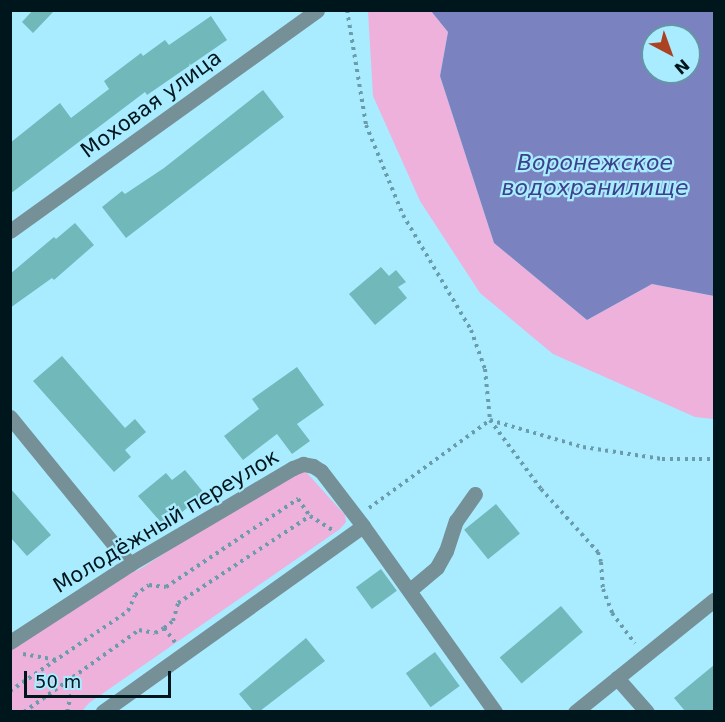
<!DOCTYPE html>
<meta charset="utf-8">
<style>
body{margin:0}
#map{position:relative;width:725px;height:722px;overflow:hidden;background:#a9ecff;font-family:"DejaVu Sans",sans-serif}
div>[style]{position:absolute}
.green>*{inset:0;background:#edb1dc}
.water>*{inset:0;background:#7a82c0}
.building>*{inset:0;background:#71b8ba;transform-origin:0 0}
.path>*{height:4px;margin-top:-2px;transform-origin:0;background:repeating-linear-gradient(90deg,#6a9cab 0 3px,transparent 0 7.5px)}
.minor>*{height:15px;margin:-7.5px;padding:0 7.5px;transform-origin:7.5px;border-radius:7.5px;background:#759097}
span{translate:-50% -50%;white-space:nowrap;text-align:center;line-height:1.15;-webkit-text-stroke:4.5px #a9ecff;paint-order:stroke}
.street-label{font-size:21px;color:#00161d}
.water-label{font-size:22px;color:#3d418d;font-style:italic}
.frame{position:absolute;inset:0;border:12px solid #00161d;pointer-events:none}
.north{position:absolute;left:641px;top:24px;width:60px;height:60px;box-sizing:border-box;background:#a9ecff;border:2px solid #6596a5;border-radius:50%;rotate:139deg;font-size:16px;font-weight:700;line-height:24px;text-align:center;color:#00161d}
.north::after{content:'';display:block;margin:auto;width:21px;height:27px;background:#ab4323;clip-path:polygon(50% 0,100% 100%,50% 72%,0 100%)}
.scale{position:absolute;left:24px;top:671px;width:147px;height:27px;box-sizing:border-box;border:3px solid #00161d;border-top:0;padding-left:8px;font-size:18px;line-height:21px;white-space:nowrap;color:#00161d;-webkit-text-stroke:4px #a9ecff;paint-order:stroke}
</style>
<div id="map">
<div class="green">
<i style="clip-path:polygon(368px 11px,431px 11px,448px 32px,440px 76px,494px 243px,587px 320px,652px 284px,714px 296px,714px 419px,695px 417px,553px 354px,480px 293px,420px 201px,373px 96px)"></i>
<i style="clip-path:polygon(300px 471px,307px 473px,345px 515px,346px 522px,340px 529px,89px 703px,82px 711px,11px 712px,11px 649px,109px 583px,140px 569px,257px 494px)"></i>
</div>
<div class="water">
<i style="clip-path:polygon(evenodd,431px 11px,714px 11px,714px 296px,652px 284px,587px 320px,494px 243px,440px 76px,448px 32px,431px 11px,653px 36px,689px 36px,689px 72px,653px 72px,653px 36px)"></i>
</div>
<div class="building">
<i style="clip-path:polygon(33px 10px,55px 10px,33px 33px,22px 22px)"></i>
<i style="clip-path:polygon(211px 16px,227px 40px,147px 95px,145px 92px,10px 194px,10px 143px,60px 103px,71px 118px,109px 89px,104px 81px,141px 53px,143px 56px,165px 40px,169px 45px)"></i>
<i style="clip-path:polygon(263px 90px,284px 117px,126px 238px,102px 207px,122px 191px,125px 194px,164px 168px)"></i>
<i style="clip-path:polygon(75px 223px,94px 245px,54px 280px,52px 278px,10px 308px,10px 274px,54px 237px,56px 239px)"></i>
<i style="clip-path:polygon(381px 267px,389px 276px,396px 270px,406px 282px,398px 287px,407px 298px,375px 325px,349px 294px)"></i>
<i style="clip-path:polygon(62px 356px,125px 428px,135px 419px,146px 432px,125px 450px,131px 457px,114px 472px,33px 381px)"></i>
<i style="clip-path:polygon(297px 367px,324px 405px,297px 424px,310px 441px,292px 454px,277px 434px,243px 460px,224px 436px,259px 409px,252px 399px)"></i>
<i style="clip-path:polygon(185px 470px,204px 493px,165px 527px,138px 496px,166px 473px,172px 480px)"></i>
<i style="clip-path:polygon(10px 488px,51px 535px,27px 556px,10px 537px)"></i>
<i style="left:496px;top:504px;width:38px;height:41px;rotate:51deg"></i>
<i style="left:381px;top:569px;width:27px;height:31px;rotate:54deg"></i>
<i style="left:561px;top:606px;width:34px;height:80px;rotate:50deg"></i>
<i style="clip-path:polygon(306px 638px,325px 661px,260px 711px,253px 711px,239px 694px)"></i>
<i style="left:435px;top:652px;width:42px;height:36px;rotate:54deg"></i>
<i style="clip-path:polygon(714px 665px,714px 711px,685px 711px,674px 698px)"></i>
</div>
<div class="path">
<i style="left:347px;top:10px;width:117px;rotate:80.6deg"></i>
<i style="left:366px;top:125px;width:97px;rotate:67.7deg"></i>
<i style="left:403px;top:215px;width:134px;rotate:59.4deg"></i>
<i style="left:471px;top:330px;width:41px;rotate:70.3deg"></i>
<i style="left:485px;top:369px;width:51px;rotate:84.4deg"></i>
<i style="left:490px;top:420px;width:97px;rotate:16.2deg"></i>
<i style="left:583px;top:447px;width:80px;rotate:8.6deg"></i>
<i style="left:662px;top:459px;width:52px"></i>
<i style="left:369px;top:508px;width:150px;rotate:-36deg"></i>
<i style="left:490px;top:420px;width:86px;rotate:53.5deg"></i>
<i style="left:541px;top:489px;width:85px;rotate:47.9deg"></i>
<i style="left:598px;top:552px;width:10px;rotate:73deg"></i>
<i style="left:601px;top:562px;width:27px;rotate:86deg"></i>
<i style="left:603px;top:589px;width:26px;rotate:69deg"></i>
<i style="left:612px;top:613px;width:38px;rotate:53deg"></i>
<i style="left:164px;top:628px;width:18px;rotate:52deg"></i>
<i style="left:23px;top:654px;width:34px;rotate:10deg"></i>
<i style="left:10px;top:691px;width:143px;rotate:-34.1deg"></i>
<i style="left:128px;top:611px;width:17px;rotate:-66deg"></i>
<i style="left:135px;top:595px;width:17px;rotate:-36deg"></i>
<i style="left:149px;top:585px;width:17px;rotate:7deg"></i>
<i style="left:166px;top:587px;width:159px;rotate:-33.7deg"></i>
<i style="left:298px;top:499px;width:21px;rotate:55deg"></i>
<i style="left:310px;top:516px;width:26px;rotate:32deg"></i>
<i style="left:24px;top:712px;width:141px;rotate:-35.5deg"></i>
<i style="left:139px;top:630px;width:16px;rotate:11deg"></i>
<i style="left:155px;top:633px;width:10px;rotate:-29deg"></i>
<i style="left:164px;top:628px;width:11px;rotate:-38deg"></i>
<i style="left:173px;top:621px;width:19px;rotate:-74deg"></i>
<i style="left:178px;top:603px;width:158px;rotate:-33.4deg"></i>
<i style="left:67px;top:712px;width:36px;rotate:-77deg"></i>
</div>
<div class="minor">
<i style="left:10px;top:231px;width:378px;rotate:-35.7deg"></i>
<i style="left:10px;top:417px;width:190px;rotate:50.8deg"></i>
<i style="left:363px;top:526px;width:228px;rotate:54.6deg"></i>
<i style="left:410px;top:590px;width:35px;rotate:-40deg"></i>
<i style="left:437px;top:567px;width:18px;rotate:-61deg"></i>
<i style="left:446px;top:551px;width:32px;rotate:-72deg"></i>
<i style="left:456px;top:521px;width:33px;rotate:-55deg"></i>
<i style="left:10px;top:642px;width:143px;rotate:-33deg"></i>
<i style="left:130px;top:564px;width:189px;rotate:-30.5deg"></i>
<i style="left:293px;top:468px;width:11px;rotate:-22deg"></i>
<i style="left:303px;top:464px;width:10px;rotate:11deg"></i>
<i style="left:313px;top:466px;width:9px;rotate:32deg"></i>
<i style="left:321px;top:471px;width:69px;rotate:52.6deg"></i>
<i style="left:363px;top:526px;width:320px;rotate:144.5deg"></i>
<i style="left:617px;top:678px;width:45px;rotate:48.6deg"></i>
<i style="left:575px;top:712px;width:179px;rotate:-38.9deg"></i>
</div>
<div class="street-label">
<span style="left:151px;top:104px;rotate:-36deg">Моховая улица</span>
<span style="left:166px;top:521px;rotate:-31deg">Молодёжный переулок</span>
</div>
<div class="water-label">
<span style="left:595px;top:175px">Воронежское<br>водохранилище</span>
</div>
<div class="frame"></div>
<div class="north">N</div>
<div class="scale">50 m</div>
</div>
